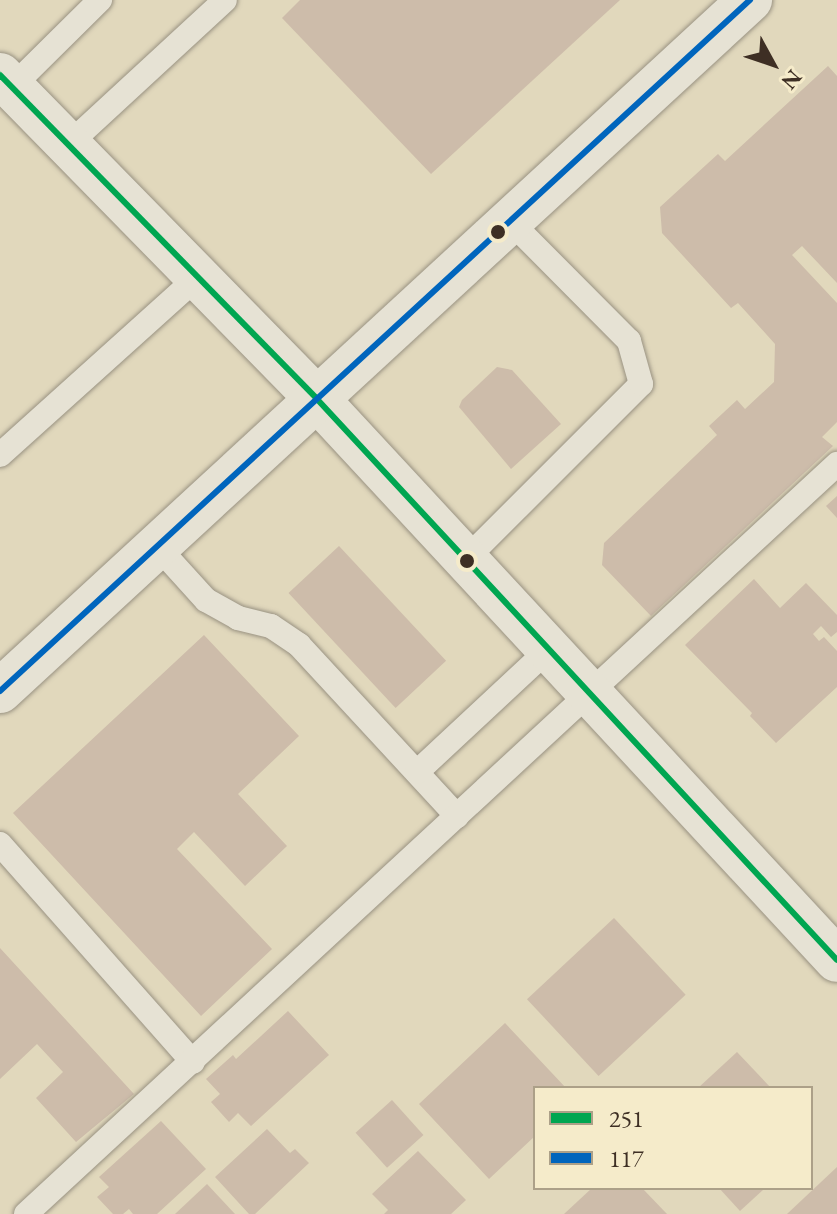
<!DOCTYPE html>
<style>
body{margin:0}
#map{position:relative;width:837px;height:1214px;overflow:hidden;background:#e1d8bc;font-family:"EB Garamond",serif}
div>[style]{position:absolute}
.building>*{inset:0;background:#cdbcaa;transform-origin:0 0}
.roads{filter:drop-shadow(0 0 2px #999282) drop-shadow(0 0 2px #999282)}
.service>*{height:24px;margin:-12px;padding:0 12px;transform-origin:12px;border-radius:12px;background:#e6e2d4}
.secondary>*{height:44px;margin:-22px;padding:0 22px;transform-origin:22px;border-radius:22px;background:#e6e2d4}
.bus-1>*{height:6px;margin:-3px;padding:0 3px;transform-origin:3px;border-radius:3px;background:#00a651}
.bus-2>*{height:6px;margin:-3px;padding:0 3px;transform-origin:3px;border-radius:3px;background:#0065bd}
.dots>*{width:22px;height:22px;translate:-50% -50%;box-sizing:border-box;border:4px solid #f5ebca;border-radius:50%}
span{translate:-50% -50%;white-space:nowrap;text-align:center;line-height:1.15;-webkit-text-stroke:6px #f5ebca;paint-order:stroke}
.legend{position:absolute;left:533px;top:1086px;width:280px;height:104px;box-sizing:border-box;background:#f5ebca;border:2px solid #aca088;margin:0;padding:10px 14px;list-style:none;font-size:24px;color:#3e2f24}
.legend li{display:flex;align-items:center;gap:16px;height:40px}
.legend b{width:40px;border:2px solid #aca088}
.north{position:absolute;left:733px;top:24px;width:80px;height:80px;-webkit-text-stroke:6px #f5ebca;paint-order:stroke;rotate:130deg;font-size:22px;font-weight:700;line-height:32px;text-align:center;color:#3e2f24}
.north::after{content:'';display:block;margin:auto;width:28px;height:36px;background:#3e2f24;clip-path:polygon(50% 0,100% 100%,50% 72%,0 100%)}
</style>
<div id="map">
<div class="building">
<i style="clip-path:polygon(300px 0,620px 0,431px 174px,282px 18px)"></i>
<i style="clip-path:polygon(828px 66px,837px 76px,837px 283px,802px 246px,792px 255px,837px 303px,837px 422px,822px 437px,833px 446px,651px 616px,602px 565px,604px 543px,717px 435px,709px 426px,737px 400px,745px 409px,774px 382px,775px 344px,738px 303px,731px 308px,662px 233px,660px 207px,718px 154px,725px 161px)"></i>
<i style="clip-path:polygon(497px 367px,512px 370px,561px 424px,511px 469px,459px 407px,462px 400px)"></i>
<i style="clip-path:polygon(837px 496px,837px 518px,826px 506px)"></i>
<i style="left:339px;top:546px;width:157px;height:69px;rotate:47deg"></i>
<i style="clip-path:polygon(754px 579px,780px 608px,806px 583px,837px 615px,837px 632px,831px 637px,821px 626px,813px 634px,819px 641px,824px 637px,837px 651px,837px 687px,776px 743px,750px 716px,752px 713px,685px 645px)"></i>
<i style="clip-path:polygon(204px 635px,299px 736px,238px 794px,287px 846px,245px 886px,194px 832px,177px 849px,272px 949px,201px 1016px,13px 813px)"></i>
<i style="left:614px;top:918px;width:105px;height:119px;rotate:47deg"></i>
<i style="clip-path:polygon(0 948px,134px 1094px,76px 1142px,36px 1098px,63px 1072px,37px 1044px,0 1079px)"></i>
<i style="clip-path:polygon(288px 1011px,329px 1055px,251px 1126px,238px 1113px,229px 1122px,211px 1102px,220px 1094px,206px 1079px,233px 1055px,236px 1059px)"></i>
<i style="clip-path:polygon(505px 1023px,566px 1088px,535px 1088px,535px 1136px,489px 1179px,419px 1104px)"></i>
<i style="clip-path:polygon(737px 1052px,771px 1088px,698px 1088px)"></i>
<i style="left:392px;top:1100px;width:47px;height:49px;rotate:48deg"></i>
<i style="clip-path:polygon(161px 1121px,206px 1169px,157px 1214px,133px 1214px,129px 1209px,123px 1214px,113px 1214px,97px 1197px,109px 1187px,99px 1177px)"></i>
<i style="clip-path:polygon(267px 1129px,290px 1153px,295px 1149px,309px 1163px,255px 1214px,249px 1214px,215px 1177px)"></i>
<i style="clip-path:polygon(418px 1151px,466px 1200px,451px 1214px,384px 1214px,388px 1210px,372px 1194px)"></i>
<i style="clip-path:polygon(837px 1167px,837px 1214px,787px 1214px)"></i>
<i style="clip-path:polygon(207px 1184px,235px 1214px,175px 1214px)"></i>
<i style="clip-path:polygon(592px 1188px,642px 1188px,667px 1214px,564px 1214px)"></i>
<i style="clip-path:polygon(719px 1188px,765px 1188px,740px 1211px)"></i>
</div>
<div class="roads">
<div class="service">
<i style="left:12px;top:87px;width:124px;rotate:-44.7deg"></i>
<i style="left:69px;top:144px;width:212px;rotate:-42.7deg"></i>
<i style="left:0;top:455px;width:266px;rotate:-42deg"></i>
<i style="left:157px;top:546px;width:73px;rotate:47.8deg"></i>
<i style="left:206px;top:600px;width:37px;rotate:29deg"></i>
<i style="left:238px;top:618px;width:34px;rotate:14deg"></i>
<i style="left:271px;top:626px;width:34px;rotate:34deg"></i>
<i style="left:299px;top:645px;width:233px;rotate:47.3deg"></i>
<i style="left:465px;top:560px;width:249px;rotate:-45deg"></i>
<i style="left:641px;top:384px;width:45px;rotate:-105.6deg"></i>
<i style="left:629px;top:341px;width:169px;rotate:-134.8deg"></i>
<i style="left:417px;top:772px;width:179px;rotate:-43deg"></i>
<i style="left:0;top:844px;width:291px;rotate:48.5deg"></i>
<i style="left:26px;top:1214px;width:1105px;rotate:-42.76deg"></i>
</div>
<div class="secondary">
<i style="left:0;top:75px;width:452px;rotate:45.6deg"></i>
<i style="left:316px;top:398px;width:766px;rotate:47.17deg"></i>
<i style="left:0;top:691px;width:1020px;rotate:-42.66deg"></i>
</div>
</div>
<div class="bus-1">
<i style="left:0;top:75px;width:452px;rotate:45.6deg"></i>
<i style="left:316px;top:398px;width:766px;rotate:47.17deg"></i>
</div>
<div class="bus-2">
<i style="left:0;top:691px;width:1020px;rotate:-42.66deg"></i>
</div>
<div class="dots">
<i style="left:498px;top:232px;background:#3e2f24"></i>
<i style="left:467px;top:561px;background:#3e2f24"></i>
</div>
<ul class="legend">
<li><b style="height:10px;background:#00a651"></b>251</li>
<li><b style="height:10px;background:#0065bd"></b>117</li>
</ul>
<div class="north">N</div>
</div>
